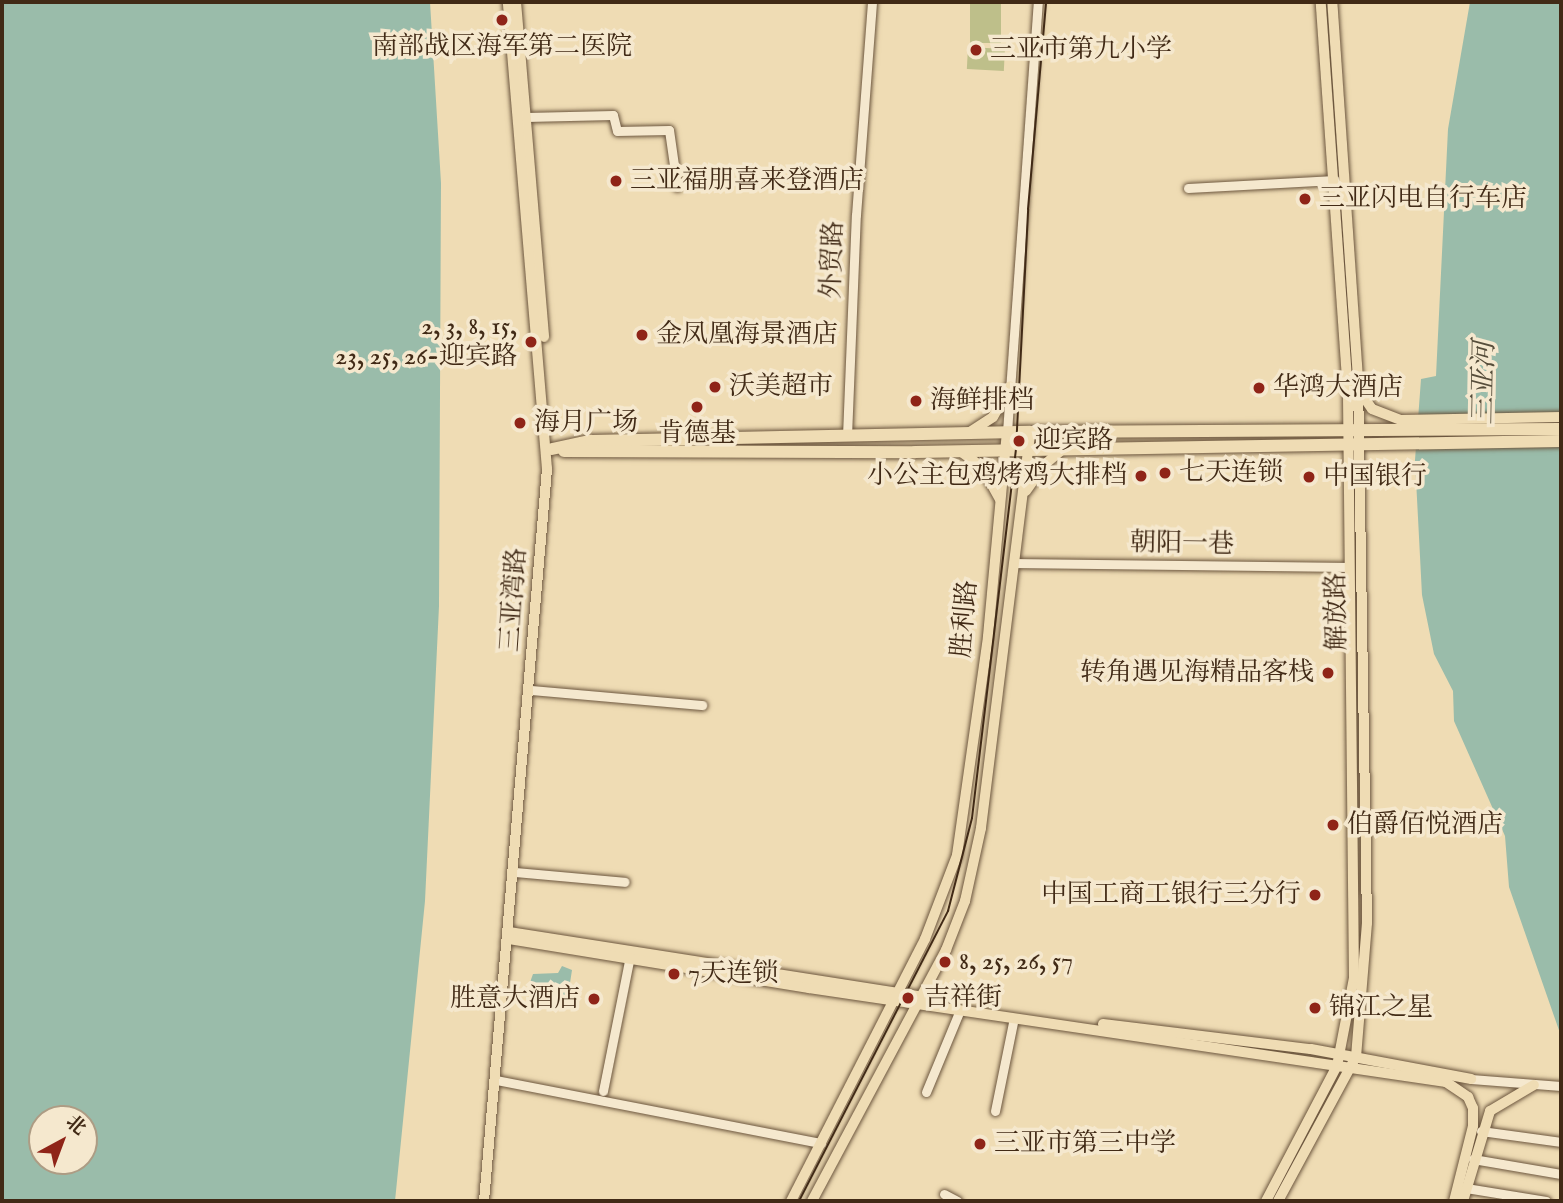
<!DOCTYPE html>
<meta charset="utf-8">
<style>
body{margin:0}
#map{position:relative;width:1563px;height:1203px;overflow:hidden;background:#efdcb4;font-family:"IM FELL English","Noto Serif SC",serif}
div>[style]{position:absolute}
.green>*{inset:0;background:#bebf8a;transform-origin:0 0}
.water>*{inset:0;background:#9abcaa}
.roads{filter:drop-shadow(0 0 2px #6c563e) drop-shadow(0 0 2px #6c563e)}
.minor>*{height:9px;margin:-4.5px;padding:0 4.5px;transform-origin:4.5px;border-radius:4.5px;background:#f5e8ce}
.major>*{height:10px;margin:-5px;padding:0 5px;transform-origin:5px;border-radius:5px;background:#efdcb4}
.highway>*{height:12px;margin:-6px;padding:0 6px;transform-origin:6px;border-radius:6px;background:#efdcb4}
.tram>*{height:2px;margin:-1px;padding:0 1px;transform-origin:1px;border-radius:1px;background:#412a16}
.dots>*{width:19px;height:19px;translate:-50% -50%;box-sizing:border-box;border:4px solid #f5e8ce;border-radius:50%}
span{translate:-50% -50%;white-space:nowrap;text-align:center;line-height:1.15;-webkit-text-stroke:7px #f5e8ce;paint-order:stroke}
.poi-label{font-size:26px;color:#412a16}
.left{translate:0 -50%;text-align:left}
.right{translate:-100% -50%;text-align:right}
.street-label{font-size:26px;color:#412a16}
.water-label{font-size:28px;color:#574e3b;font-style:italic}
.frame{position:absolute;inset:0;border:4px solid #412a16;pointer-events:none}
.north{position:absolute;left:28px;top:1105px;width:70px;height:70px;box-sizing:border-box;background:#f5e8ce;border:2px solid #ad9c84;border-radius:50%;rotate:41deg;font-size:19px;font-weight:700;line-height:28px;text-align:center;color:#412a16}
.north::after{content:'';display:block;margin:auto;width:24px;height:32px;background:#8f2418;clip-path:polygon(50% 0,100% 100%,50% 72%,0 100%)}
</style>
<div id="map">
<div class="green">
<i style="left:970px;top:2px;width:31px;height:41px"></i>
<i style="left:968px;top:47px;width:37px;height:22px;rotate:3deg"></i>
</div>
<div class="water">
<i style="clip-path:polygon(evenodd,2px 2px,430px 2px,441px 183px,439px 606px,425px 901px,395px 1201px,2px 1201px,2px 2px,42px 1119px,84px 1119px,84px 1161px,42px 1161px,42px 1119px)"></i>
<i style="clip-path:polygon(1470px 2px,1561px 2px,1561px 1036px,1509px 887px,1505px 836px,1454px 721px,1453px 691px,1434px 654px,1422px 595px,1415px 460px,1421px 379px,1436px 376px,1448px 129px)"></i>
<i style="clip-path:polygon(562px 966px,572px 970px,568px 996px,528px 988px,533px 974px,558px 973px)"></i>
</div>
<div class="roads">
<div class="minor">
<i style="left:526px;top:117px;width:87px;rotate:-1.3deg"></i>
<i style="left:613px;top:115px;width:16px;rotate:76deg"></i>
<i style="left:617px;top:131px;width:52px;rotate:-1.1deg"></i>
<i style="left:669px;top:130px;width:57px;rotate:81.9deg"></i>
<i style="left:1188px;top:188px;width:147px;rotate:-3.1deg"></i>
<i style="left:1007px;top:432px;width:431px;rotate:-85.9deg"></i>
<i style="left:847px;top:436px;width:221px;rotate:-87.7deg"></i>
<i style="left:856px;top:215px;width:214px;rotate:-85.7deg"></i>
<i style="left:1016px;top:563px;width:331px;rotate:0.7deg"></i>
<i style="left:530px;top:690px;width:173px;rotate:5deg"></i>
<i style="left:514px;top:872px;width:111px;rotate:5.1deg"></i>
<i style="left:1471px;top:1079px;width:90px;rotate:4.4deg"></i>
<i style="left:496px;top:1080px;width:331px;rotate:11deg"></i>
<i style="left:603px;top:1091px;width:133px;rotate:-78.7deg"></i>
<i style="left:926px;top:1092px;width:89px;rotate:-67.5deg"></i>
<i style="left:995px;top:1111px;width:95px;rotate:-78.5deg"></i>
<i style="left:1481px;top:1131px;width:81px;rotate:7.8deg"></i>
<i style="left:1473px;top:1159px;width:89px;rotate:9.7deg"></i>
<i style="left:1466px;top:1188px;width:81px;rotate:9.2deg"></i>
<i style="left:944px;top:1194px;width:15px;rotate:28deg"></i>
</div>
<div class="major">
<i style="left:516px;top:2px;width:336px;rotate:85.2deg"></i>
<i style="left:1358px;top:389px;width:24px;rotate:55deg"></i>
<i style="left:1372px;top:409px;width:31px;rotate:21deg"></i>
<i style="left:1401px;top:420px;width:160px;rotate:-1.1deg"></i>
<i style="left:970px;top:432px;width:27px;rotate:-33deg"></i>
<i style="left:993px;top:417px;width:35px;rotate:-61deg"></i>
<i style="left:960px;top:451px;width:27px;rotate:36deg"></i>
<i style="left:982px;top:467px;width:37px;rotate:61deg"></i>
<i style="left:1026px;top:491px;width:32px;rotate:-55deg"></i>
<i style="left:1044px;top:465px;width:25px;rotate:-40deg"></i>
<i style="left:509px;top:932px;width:431px;rotate:8.9deg"></i>
<i style="left:509px;top:939px;width:304px;rotate:9.3deg"></i>
<i style="left:809px;top:988px;width:644px;rotate:8.39deg"></i>
<i style="left:1446px;top:1082px;width:27px;rotate:34deg"></i>
<i style="left:1468px;top:1097px;width:12px;rotate:66deg"></i>
<i style="left:1473px;top:1108px;width:18px;rotate:90deg"></i>
<i style="left:1473px;top:1126px;width:77px;rotate:104.2deg"></i>
<i style="left:1103px;top:1024px;width:209px;rotate:6.9deg"></i>
<i style="left:1311px;top:1049px;width:163px;rotate:10.6deg"></i>
<i style="left:484px;top:1201px;width:735px;rotate:-85.08deg"></i>
<i style="left:547px;top:469px;width:469px;rotate:-94.8deg"></i>
<i style="left:791px;top:1201px;width:294px;rotate:-62.9deg"></i>
<i style="left:925px;top:939px;width:90px;rotate:-69.1deg"></i>
<i style="left:957px;top:855px;width:221px;rotate:-81.9deg"></i>
<i style="left:988px;top:636px;width:205px;rotate:-84.7deg"></i>
<i style="left:812px;top:1201px;width:285px;rotate:-61.9deg"></i>
<i style="left:946px;top:950px;width:53px;rotate:-68.8deg"></i>
<i style="left:965px;top:901px;width:75px;rotate:-77.6deg"></i>
<i style="left:981px;top:828px;width:399px;rotate:-82.9deg"></i>
<i style="left:1266px;top:1201px;width:153px;rotate:-62.3deg"></i>
<i style="left:1337px;top:1066px;width:90px;rotate:-79.1deg"></i>
<i style="left:1354px;top:978px;width:585px;rotate:-90.59deg"></i>
<i style="left:1348px;top:393px;width:392px;rotate:-94deg"></i>
<i style="left:1278px;top:1201px;width:164px;rotate:-61.6deg"></i>
<i style="left:1356px;top:1057px;width:134px;rotate:-85.3deg"></i>
<i style="left:1367px;top:923px;width:544px;rotate:-90.95deg"></i>
<i style="left:1358px;top:379px;width:378px;rotate:-93.9deg"></i>
<i style="left:1463px;top:1201px;width:94px;rotate:-73.3deg"></i>
<i style="left:1490px;top:1111px;width:51px;rotate:-30.6deg"></i>
</div>
<div class="highway">
<i style="left:552px;top:449px;width:40px;rotate:-12deg"></i>
<i style="left:591px;top:441px;width:439px;rotate:-1.2deg"></i>
<i style="left:1030px;top:432px;width:531px;rotate:-0.32deg"></i>
<i style="left:564px;top:451px;width:351px;rotate:0.2deg"></i>
<i style="left:915px;top:452px;width:646px;rotate:-0.98deg"></i>
</div>
</div>
<div class="tram">
<i style="left:799px;top:1201px;width:326px;rotate:-62.8deg"></i>
<i style="left:948px;top:911px;width:96px;rotate:-75.5deg"></i>
<i style="left:972px;top:818px;width:372px;rotate:-83.2deg"></i>
<i style="left:1016px;top:449px;width:240px;rotate:-87.1deg"></i>
<i style="left:1028px;top:209px;width:208px;rotate:-85deg"></i>
</div>
<div class="dots">
<i style="left:502px;top:20px;background:#8f2418"></i>
<i style="left:976px;top:50px;background:#8f2418"></i>
<i style="left:616px;top:181px;background:#8f2418"></i>
<i style="left:1305px;top:199px;background:#8f2418"></i>
<i style="left:642px;top:335px;background:#8f2418"></i>
<i style="left:531px;top:342px;background:#8f2418"></i>
<i style="left:715px;top:387px;background:#8f2418"></i>
<i style="left:1259px;top:388px;background:#8f2418"></i>
<i style="left:916px;top:401px;background:#8f2418"></i>
<i style="left:697px;top:407px;background:#8f2418"></i>
<i style="left:520px;top:423px;background:#8f2418"></i>
<i style="left:1019px;top:441px;background:#8f2418"></i>
<i style="left:1165px;top:473px;background:#8f2418"></i>
<i style="left:1141px;top:476px;background:#8f2418"></i>
<i style="left:1309px;top:477px;background:#8f2418"></i>
<i style="left:1328px;top:673px;background:#8f2418"></i>
<i style="left:1333px;top:825px;background:#8f2418"></i>
<i style="left:1315px;top:895px;background:#8f2418"></i>
<i style="left:945px;top:962px;background:#8f2418"></i>
<i style="left:674px;top:974px;background:#8f2418"></i>
<i style="left:908px;top:998px;background:#8f2418"></i>
<i style="left:594px;top:999px;background:#8f2418"></i>
<i style="left:1315px;top:1008px;background:#8f2418"></i>
<i style="left:980px;top:1144px;background:#8f2418"></i>
</div>
<div class="poi-label">
<span style="left:502px;top:47px">南部战区海军第二医院</span>
<span class="left" style="left:990px;top:50px">三亚市第九小学</span>
<span class="left" style="left:630px;top:181px">三亚福朋喜来登酒店</span>
<span class="left" style="left:1319px;top:199px">三亚闪电自行车店</span>
<span class="right" style="left:517px;top:342px">2, 3, 8, 15,<br>23, 25, 26-迎宾路</span>
<span class="left" style="left:656px;top:335px">金凤凰海景酒店</span>
<span class="left" style="left:729px;top:387px">沃美超市</span>
<span class="left" style="left:1273px;top:388px">华鸿大酒店</span>
<span class="left" style="left:930px;top:401px">海鲜排档</span>
<span class="left" style="left:534px;top:423px">海月广场</span>
<span style="left:697px;top:434px">肯德基</span>
<span class="left" style="left:1035px;top:441px">迎宾路</span>
<span class="left" style="left:1179px;top:473px">七天连锁</span>
<span class="right" style="left:1127px;top:476px">小公主包鸡烤鸡大排档</span>
<span class="left" style="left:1323px;top:477px">中国银行</span>
<span class="right" style="left:1314px;top:673px">转角遇见海精品客栈</span>
<span class="left" style="left:1347px;top:825px">伯爵佰悦酒店</span>
<span class="right" style="left:1301px;top:895px">中国工商工银行三分行</span>
<span class="left" style="left:959px;top:962px">8, 25, 26, 57</span>
<span class="left" style="left:688px;top:974px">7天连锁</span>
<span class="left" style="left:924px;top:998px">吉祥街</span>
<span class="right" style="left:580px;top:999px">胜意大酒店</span>
<span class="left" style="left:1329px;top:1008px">锦江之星</span>
<span class="left" style="left:994px;top:1144px">三亚市第三中学</span>
</div>
<div class="street-label">
<span style="left:833px;top:260px;rotate:-88deg">外贸路</span>
<span style="left:1182px;top:544px;rotate:1deg">朝阳一巷</span>
<span style="left:514px;top:600px;rotate:-86deg">三亚湾路</span>
<span style="left:1337px;top:612px;rotate:-91deg">解放路</span>
<span style="left:965px;top:619px;rotate:-85deg">胜利路</span>
</div>
<div class="water-label">
<span style="left:1485px;top:383px;rotate:-89deg">三亚河</span>
</div>
<div class="frame"></div>
<div class="north">北</div>
</div>
